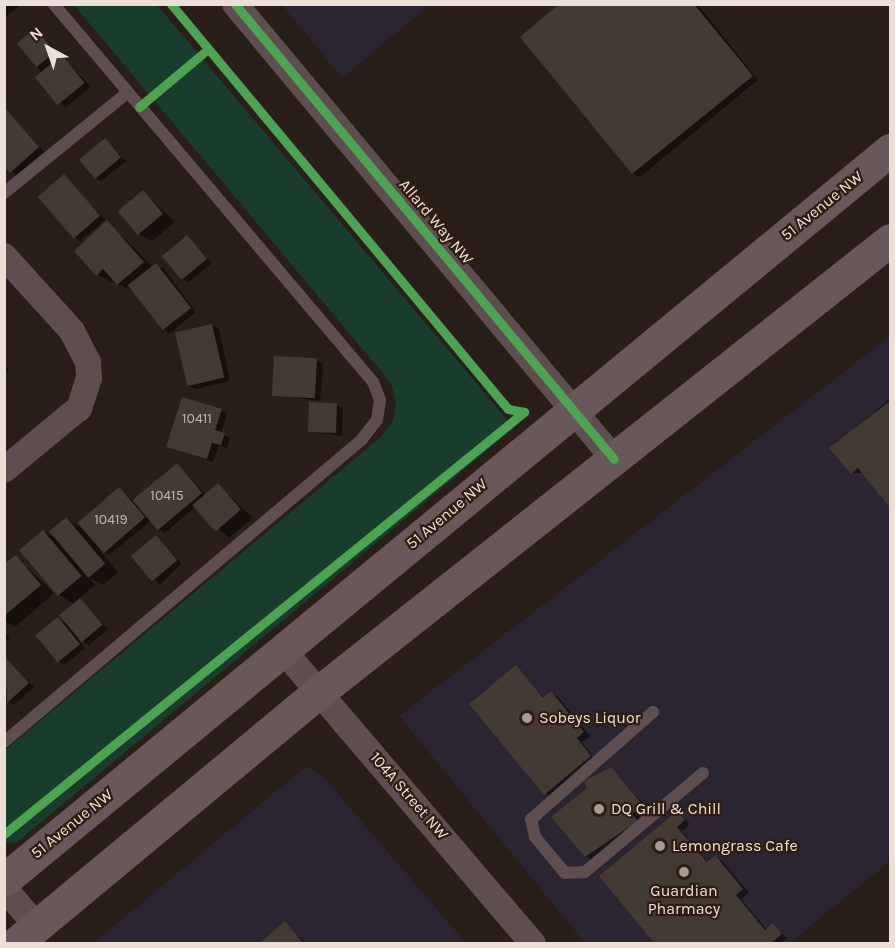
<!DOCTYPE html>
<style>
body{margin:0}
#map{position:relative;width:895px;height:948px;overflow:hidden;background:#291e18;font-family:Karla,sans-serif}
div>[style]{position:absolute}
.commercial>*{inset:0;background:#2b2532}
.green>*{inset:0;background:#193d2c}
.shadow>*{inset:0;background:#0007;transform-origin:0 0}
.building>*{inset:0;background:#433a34;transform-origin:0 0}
.service>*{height:12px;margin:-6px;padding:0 6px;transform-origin:6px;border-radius:6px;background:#5e4e50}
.minor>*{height:26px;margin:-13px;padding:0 13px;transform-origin:13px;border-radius:13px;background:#5e4e50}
.secondary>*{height:33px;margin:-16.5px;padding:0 16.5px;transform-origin:16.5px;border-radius:16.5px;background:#6a575a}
.cycleway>*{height:9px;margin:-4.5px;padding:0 4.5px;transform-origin:4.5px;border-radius:4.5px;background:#4ca352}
.dots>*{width:16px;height:16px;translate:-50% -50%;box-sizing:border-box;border:3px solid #301c11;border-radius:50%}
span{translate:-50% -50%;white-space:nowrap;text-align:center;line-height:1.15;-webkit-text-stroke:4.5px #301c11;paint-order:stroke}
.number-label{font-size:14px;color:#c2b6ae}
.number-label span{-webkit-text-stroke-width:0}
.street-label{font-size:16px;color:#ecdfd7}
.poi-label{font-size:16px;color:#ecdfd7}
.left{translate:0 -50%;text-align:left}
.frame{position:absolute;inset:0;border:6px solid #ecdfd7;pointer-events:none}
.north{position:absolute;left:18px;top:18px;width:60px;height:60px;-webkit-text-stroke:4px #301c11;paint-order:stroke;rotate:320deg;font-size:16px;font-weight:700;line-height:24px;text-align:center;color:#ecdfd7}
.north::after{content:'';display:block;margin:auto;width:21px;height:27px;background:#ecdfd7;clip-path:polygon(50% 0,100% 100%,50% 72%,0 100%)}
</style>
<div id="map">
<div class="commercial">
<i style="clip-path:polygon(282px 5px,430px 5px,342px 78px)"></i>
<i style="clip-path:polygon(890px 336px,890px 861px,790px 943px,585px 943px,399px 716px)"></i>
<i style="clip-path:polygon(305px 767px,322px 775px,466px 943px,92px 944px)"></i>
</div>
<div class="green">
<i style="clip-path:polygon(74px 5px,157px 5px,514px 428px,16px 843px,5px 842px,5px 750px,380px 438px,393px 421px,396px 402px,391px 383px)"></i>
</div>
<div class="shadow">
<i style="clip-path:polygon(4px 4px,18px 4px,19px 6px,4px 18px)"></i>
<i style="clip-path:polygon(562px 4px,697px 4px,758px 80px,640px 177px,633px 173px)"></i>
<i style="clip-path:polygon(35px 29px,91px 87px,65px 108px,37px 66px)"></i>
<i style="clip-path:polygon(5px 109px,44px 152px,17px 175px,11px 171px)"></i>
<i style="clip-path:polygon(105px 140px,126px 161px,101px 181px,95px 178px)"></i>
<i style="clip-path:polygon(64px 176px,105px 220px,80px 241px,74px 237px)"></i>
<i style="clip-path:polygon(143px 192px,175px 222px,152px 241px,139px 234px)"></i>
<i style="clip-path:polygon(107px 222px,153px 267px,163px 268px,196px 312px,169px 334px,133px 291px,97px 275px,76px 251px)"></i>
<i style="clip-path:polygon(187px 237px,212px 263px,189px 282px,182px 279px)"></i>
<i style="clip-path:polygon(212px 325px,219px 329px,230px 381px,195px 389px,188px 386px)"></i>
<i style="clip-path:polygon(316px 360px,323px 364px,320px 401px,273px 395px)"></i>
<i style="clip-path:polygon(4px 364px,9px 370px,4px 373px)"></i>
<i style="clip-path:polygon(890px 399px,890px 506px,863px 473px,852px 473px,831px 448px)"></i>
<i style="clip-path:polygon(337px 405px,343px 408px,342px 436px,309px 431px)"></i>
<i style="clip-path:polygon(221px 410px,227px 414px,221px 433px,230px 438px,227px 448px,219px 445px,213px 462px,168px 446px)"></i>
<i style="clip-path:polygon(177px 464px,206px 495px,218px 485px,253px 518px,229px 538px,195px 507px,165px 533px,151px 521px,109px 555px,99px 549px,118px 573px,103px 585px,90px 578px,95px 585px,78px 599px,108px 629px,89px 645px,77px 638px,85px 648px,64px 665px,58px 661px,58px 619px,70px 626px,75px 604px,59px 595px,44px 531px,57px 539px,66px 519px,83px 528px,119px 488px,133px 501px)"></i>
<i style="left:156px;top:537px;width:37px;height:30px;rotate:46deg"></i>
<i style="clip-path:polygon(16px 557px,54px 593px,15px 627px,4px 621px,4px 566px)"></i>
<i style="clip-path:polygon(4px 631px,10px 638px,4px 642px)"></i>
<i style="clip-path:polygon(7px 660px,34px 687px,14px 705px,4px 698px)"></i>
<i style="clip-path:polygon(516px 667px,545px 699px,552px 693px,558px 697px,590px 736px,582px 742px,596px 760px,552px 797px,545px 793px)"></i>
<i style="clip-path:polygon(611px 768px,648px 809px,638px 818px,643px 825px,592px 860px,586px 856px)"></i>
<i style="clip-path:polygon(677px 812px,690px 824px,682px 831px,709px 863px,715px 857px,722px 861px,749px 893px,741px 899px,767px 930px,773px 925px,787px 938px,781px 944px,657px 944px)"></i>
<i style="clip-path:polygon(285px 923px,306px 944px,261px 944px)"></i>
</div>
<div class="building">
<i style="clip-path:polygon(559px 4px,694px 4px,753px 76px,632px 174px,520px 37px)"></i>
<i style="left:35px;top:28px;width:31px;height:24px;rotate:50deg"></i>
<i style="left:62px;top:55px;width:36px;height:35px;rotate:51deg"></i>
<i style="clip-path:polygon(4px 107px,39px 147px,10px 173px,4px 167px)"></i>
<i style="left:105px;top:138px;width:25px;height:34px;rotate:50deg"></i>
<i style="left:64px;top:174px;width:55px;height:35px;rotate:49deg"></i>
<i style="left:143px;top:190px;width:31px;height:33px;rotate:50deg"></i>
<i style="clip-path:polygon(107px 220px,144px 262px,117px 285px,103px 269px,96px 276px,74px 251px)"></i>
<i style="left:187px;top:235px;width:31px;height:33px;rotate:50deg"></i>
<i style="left:156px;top:263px;width:57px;height:36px;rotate:52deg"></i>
<i style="left:212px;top:324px;width:55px;height:38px;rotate:77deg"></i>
<i style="left:274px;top:356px;width:43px;height:40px;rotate:3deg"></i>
<i style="clip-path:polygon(182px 397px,222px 409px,215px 430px,225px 433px,221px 445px,212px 443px,207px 459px,166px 447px)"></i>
<i style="clip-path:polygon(890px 401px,890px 508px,858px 468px,851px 474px,829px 448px)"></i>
<i style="left:309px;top:402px;width:28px;height:30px;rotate:2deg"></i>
<i style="left:177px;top:463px;width:39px;height:58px;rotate:50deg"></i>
<i style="left:218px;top:483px;width:35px;height:34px;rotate:49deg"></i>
<i style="left:119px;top:487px;width:40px;height:55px;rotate:49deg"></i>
<i style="left:66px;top:517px;width:61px;height:22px;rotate:50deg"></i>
<i style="left:43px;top:530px;width:60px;height:31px;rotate:50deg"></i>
<i style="left:156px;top:535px;width:33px;height:33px;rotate:50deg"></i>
<i style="clip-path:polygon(16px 555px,41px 585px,4px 616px,4px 564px)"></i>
<i style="left:80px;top:598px;width:35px;height:27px;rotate:50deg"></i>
<i style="left:58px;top:617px;width:35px;height:29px;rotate:51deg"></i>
<i style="clip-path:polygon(7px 659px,29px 683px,7px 703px,5px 661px)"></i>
<i style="clip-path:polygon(516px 665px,543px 698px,551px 691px,584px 732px,577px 738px,591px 756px,544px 795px,469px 704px)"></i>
<i style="clip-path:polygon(611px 767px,643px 805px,632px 814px,638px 821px,585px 857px,551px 817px,587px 788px,584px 781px)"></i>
<i style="clip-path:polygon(677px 811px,685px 820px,677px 827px,707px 862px,715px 855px,743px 889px,736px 895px,765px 930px,773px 923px,782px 934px,770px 944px,655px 944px,599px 876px)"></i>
<i style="clip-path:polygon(285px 921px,304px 944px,259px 944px)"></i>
</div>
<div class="service">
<i style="left:4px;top:193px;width:159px;rotate:-39.1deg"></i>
<i style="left:653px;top:712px;width:162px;rotate:138.7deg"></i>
<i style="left:531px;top:819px;width:18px;rotate:77deg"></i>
<i style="left:535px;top:837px;width:47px;rotate:50.2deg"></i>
<i style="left:565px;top:873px;width:20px;rotate:-3deg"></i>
<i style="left:585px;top:872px;width:154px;rotate:-40deg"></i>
<i style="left:4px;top:742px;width:469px;rotate:-40.2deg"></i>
<i style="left:362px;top:439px;width:24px;rotate:-52deg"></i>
<i style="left:377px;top:420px;width:20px;rotate:-81deg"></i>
<i style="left:380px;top:400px;width:19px;rotate:-111deg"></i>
<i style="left:373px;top:382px;width:495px;rotate:-130.2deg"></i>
</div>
<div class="minor">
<i style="left:235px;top:4px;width:592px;rotate:50.21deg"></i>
<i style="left:4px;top:256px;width:101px;rotate:47.8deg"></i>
<i style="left:72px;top:331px;width:35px;rotate:63deg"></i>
<i style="left:88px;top:362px;width:16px;rotate:86deg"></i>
<i style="left:89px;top:378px;width:32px;rotate:108deg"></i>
<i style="left:79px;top:408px;width:97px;rotate:140.4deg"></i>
<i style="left:283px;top:650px;width:386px;rotate:49.6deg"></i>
<i style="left:4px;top:888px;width:50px;rotate:49deg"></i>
</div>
<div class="secondary">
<i style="left:4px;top:880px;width:1148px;rotate:-39.49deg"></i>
<i style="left:15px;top:944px;width:395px;rotate:-39.7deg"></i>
<i style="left:319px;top:692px;width:728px;rotate:-38.36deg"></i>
</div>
<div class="cycleway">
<i style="left:235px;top:4px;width:592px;rotate:50.21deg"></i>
<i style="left:139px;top:107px;width:90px;rotate:-40deg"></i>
<i style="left:4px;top:834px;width:670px;rotate:-39.06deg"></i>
<i style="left:524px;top:412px;width:16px;rotate:-169deg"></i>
<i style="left:508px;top:409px;width:527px;rotate:-129.76deg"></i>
</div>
<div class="dots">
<i style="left:527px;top:718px;background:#a89b94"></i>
<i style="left:599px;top:809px;background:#a89b94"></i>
<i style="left:660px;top:846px;background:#a89b94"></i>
<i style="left:684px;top:872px;background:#a89b94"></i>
</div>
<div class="number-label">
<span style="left:197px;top:419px">10411</span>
<span style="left:167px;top:496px">10415</span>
<span style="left:111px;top:520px">10419</span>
</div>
<div class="street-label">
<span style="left:822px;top:206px;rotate:-39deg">51 Avenue NW</span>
<span style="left:436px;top:222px;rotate:50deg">Allard Way NW</span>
<span style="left:447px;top:514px;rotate:-40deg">51 Avenue NW</span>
<span style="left:409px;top:796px;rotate:49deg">104A Street NW</span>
<span style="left:72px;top:824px;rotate:-39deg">51 Avenue NW</span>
</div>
<div class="poi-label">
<span class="left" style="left:539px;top:718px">Sobeys Liquor</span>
<span class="left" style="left:611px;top:809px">DQ Grill &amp; Chill</span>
<span class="left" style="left:672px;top:846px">Lemongrass Cafe</span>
<span style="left:684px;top:900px">Guardian<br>Pharmacy</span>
</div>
<div class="frame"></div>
<div class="north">N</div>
</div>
